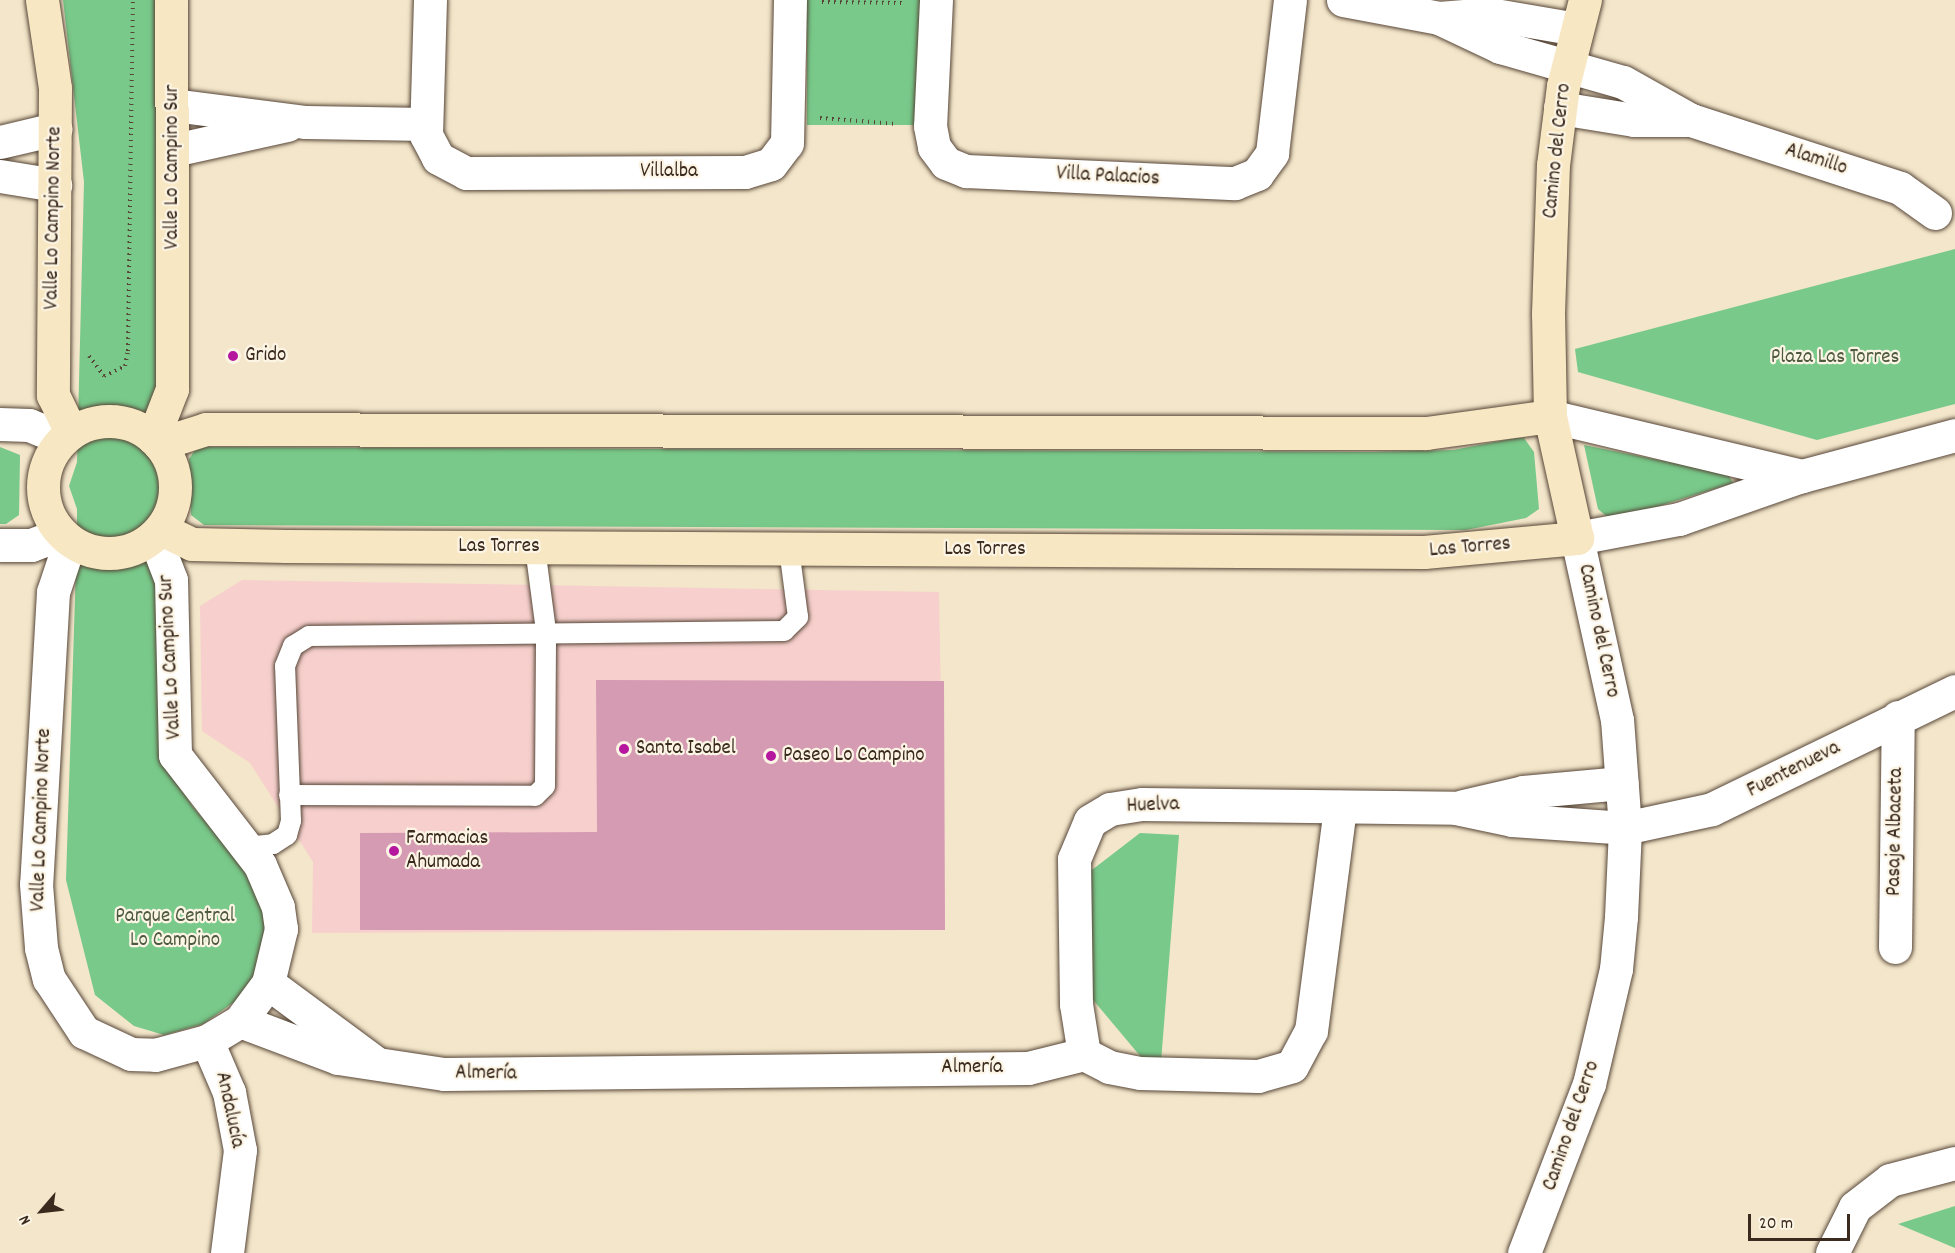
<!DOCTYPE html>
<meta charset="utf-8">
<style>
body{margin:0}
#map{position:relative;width:1955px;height:1253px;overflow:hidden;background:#f3e6ca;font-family:Dekko,sans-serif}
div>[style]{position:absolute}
.built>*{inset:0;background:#f7d0cd}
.green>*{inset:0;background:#78c98a;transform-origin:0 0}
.building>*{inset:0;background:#d49bb2}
.path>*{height:4px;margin-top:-2px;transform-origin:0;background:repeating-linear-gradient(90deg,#574638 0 1.5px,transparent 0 6px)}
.roads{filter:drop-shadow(0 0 2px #574638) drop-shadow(0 0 2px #574638)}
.lane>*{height:20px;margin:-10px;padding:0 10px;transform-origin:10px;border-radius:10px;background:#fff}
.street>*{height:33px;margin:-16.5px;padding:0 16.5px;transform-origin:16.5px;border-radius:16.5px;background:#fff}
.secondary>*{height:33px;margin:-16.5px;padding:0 16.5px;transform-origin:16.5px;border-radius:16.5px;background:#f8e7c3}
.secondary>.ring{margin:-16.5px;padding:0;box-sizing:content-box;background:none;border:33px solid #f8e7c3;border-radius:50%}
.dots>*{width:16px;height:16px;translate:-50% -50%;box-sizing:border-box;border:3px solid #fcf5e5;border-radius:50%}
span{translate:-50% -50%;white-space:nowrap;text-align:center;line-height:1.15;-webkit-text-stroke:4.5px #fcf5e5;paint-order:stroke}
.street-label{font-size:21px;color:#3b2a1e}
.poi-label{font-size:21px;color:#3b2a1e}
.left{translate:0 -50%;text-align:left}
.park-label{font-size:21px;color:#4d5a3e}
.north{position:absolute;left:12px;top:1181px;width:60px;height:60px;-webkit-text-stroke:4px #fcf5e5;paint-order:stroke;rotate:242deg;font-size:16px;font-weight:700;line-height:24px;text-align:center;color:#3b2a1e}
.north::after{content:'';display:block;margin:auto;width:21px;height:27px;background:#3b2a1e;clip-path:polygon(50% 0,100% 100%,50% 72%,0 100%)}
.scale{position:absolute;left:1748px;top:1214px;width:102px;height:27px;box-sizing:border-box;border:3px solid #3b2a1e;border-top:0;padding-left:8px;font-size:18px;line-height:21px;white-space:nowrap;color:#3b2a1e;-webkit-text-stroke:4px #fcf5e5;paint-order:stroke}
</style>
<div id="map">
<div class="built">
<i style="clip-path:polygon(242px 580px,939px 592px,945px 930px,312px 933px,313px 862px,250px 763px,202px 731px,200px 606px)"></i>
</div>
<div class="green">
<i style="clip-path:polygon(63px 0,157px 0,162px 759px,193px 807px,260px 886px,273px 918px,260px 968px,237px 1000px,203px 1024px,164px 1035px,134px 1026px,95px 995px,66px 880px,77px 536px,77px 509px,69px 486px,77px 462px,84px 182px)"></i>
<i style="left:807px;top:0;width:113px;height:125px"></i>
<i style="clip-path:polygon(1955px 249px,1955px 404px,1817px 440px,1578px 372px,1575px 349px)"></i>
<i style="clip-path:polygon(1516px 438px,1524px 438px,1534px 452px,1539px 509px,1526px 518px,1466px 530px,204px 525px,191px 515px,189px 459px,197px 447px,1371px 452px,1453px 450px)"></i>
<i style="clip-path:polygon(1584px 445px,1728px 474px,1733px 483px,1624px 517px,1606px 516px,1598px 509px)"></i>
<i style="clip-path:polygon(0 447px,20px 455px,19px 515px,6px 524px,0 524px)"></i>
<i style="clip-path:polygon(1140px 833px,1179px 835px,1161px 1062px,1146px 1063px,1089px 995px,1088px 873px)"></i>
<i style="clip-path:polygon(1955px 1206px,1955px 1248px,1898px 1224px)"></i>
</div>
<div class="building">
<i style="clip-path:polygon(596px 680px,944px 681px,945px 930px,360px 930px,360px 833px,597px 832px)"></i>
</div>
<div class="path">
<i style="left:822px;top:2px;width:80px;rotate:0.7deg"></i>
<i style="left:820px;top:118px;width:77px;rotate:4.5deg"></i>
<i style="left:89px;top:356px;width:25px;rotate:53deg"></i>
<i style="left:104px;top:376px;width:23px;rotate:-25deg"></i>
<i style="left:125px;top:366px;width:15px;rotate:-79deg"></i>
<i style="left:128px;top:351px;width:351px;rotate:-89.2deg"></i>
</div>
<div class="roads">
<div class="lane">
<i style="left:289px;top:795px;width:246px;rotate:0.2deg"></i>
<i style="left:535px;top:796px;width:14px;rotate:-45deg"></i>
<i style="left:545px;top:786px;width:155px;rotate:-89.6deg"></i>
<i style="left:546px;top:631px;width:85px;rotate:-97.5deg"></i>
<i style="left:246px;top:847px;width:27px;rotate:-6deg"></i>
<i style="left:273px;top:844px;width:17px;rotate:-33deg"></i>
<i style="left:287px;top:835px;width:15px;rotate:-74deg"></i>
<i style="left:291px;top:821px;width:155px;rotate:-92.2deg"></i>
<i style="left:285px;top:666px;width:22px;rotate:-68deg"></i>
<i style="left:293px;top:646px;width:19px;rotate:-32deg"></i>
<i style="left:309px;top:636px;width:475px;rotate:-0.6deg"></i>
<i style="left:784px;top:631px;width:20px;rotate:-45deg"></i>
<i style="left:798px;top:617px;width:69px;rotate:-97.5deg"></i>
</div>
<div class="street">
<i style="left:430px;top:0;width:135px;rotate:91.7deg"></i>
<i style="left:426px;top:135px;width:26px;rotate:62deg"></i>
<i style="left:438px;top:158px;width:32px;rotate:28deg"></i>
<i style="left:466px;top:173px;width:279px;rotate:-0.2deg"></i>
<i style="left:745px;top:172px;width:27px;rotate:-17deg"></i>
<i style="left:771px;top:164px;width:26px;rotate:-53deg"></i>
<i style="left:787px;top:143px;width:143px;rotate:-88.8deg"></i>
<i style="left:936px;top:0;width:126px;rotate:92.7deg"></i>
<i style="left:930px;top:126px;width:21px;rotate:79deg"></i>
<i style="left:934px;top:147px;width:20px;rotate:53deg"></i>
<i style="left:946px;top:163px;width:22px;rotate:22deg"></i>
<i style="left:966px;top:171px;width:269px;rotate:2.6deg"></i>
<i style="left:1235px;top:183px;width:24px;rotate:-22deg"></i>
<i style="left:1257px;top:174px;width:26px;rotate:-54deg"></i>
<i style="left:1272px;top:153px;width:154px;rotate:-83.3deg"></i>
<i style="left:1343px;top:0;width:98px;rotate:10.6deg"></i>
<i style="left:1439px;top:18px;width:68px;rotate:25.4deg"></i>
<i style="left:1500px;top:47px;width:128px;rotate:15.9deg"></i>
<i style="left:1623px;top:82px;width:78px;rotate:29.2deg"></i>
<i style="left:1691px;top:120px;width:220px;rotate:18deg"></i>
<i style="left:1900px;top:188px;width:43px;rotate:35.5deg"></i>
<i style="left:1439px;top:18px;width:50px;rotate:-4.6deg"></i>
<i style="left:1489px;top:14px;width:89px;rotate:9.7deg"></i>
<i style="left:173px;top:105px;width:134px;rotate:7.3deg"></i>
<i style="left:306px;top:122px;width:120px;rotate:1deg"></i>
<i style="left:1560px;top:108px;width:75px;rotate:9.2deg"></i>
<i style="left:1634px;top:120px;width:57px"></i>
<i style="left:0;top:142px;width:57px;rotate:-13.3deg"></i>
<i style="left:174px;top:150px;width:116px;rotate:-12.5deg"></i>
<i style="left:0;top:176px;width:56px;rotate:9.3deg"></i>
<i style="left:1550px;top:416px;width:259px;rotate:13.4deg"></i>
<i style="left:0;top:424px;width:29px;rotate:2deg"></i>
<i style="left:29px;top:425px;width:37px;rotate:22deg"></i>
<i style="left:70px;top:541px;width:54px;rotate:108.4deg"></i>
<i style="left:53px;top:592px;width:292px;rotate:93.3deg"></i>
<i style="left:36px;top:884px;width:64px;rotate:85.5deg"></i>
<i style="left:41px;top:948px;width:32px;rotate:76deg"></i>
<i style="left:49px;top:979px;width:64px;rotate:56.6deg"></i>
<i style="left:84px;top:1032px;width:52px;rotate:25.1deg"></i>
<i style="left:131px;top:1054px;width:24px;rotate:2deg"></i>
<i style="left:155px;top:1055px;width:54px;rotate:-15.1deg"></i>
<i style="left:207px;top:1041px;width:39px;rotate:-31deg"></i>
<i style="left:240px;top:1021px;width:47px;rotate:-53.6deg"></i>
<i style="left:268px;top:983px;width:56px;rotate:-76.5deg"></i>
<i style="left:281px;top:929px;width:22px;rotate:-98deg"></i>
<i style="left:278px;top:907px;width:46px;rotate:-113.2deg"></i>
<i style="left:260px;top:865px;width:139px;rotate:-127.7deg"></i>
<i style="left:175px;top:755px;width:175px;rotate:-91.3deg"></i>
<i style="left:171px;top:580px;width:47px;rotate:-111.1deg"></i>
<i style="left:0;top:545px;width:31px"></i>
<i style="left:31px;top:545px;width:32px;rotate:-20deg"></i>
<i style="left:1463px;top:806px;width:62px;rotate:-13.1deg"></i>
<i style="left:1523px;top:792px;width:99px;rotate:-5.2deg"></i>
<i style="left:1895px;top:947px;width:230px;rotate:-89.3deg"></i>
<i style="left:268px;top:983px;width:134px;rotate:36.5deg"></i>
<i style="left:240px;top:1021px;width:105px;rotate:20.7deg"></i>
<i style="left:338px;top:1058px;width:107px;rotate:8.6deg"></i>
<i style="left:444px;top:1074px;width:584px;rotate:-0.59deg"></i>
<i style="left:1028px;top:1068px;width:58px;rotate:-14deg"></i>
<i style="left:207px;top:1041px;width:56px;rotate:66.7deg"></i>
<i style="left:229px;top:1092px;width:59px;rotate:79.3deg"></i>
<i style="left:240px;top:1150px;width:104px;rotate:97.2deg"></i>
<i style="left:1084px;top:1054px;width:51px;rotate:-99.1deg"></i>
<i style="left:1076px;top:1004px;width:145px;rotate:-90.8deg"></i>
<i style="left:1074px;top:859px;width:41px;rotate:-67.2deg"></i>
<i style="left:1090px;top:821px;width:23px;rotate:-31deg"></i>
<i style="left:1110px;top:809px;width:32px;rotate:-9deg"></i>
<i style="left:1142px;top:804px;width:314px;rotate:0.7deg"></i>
<i style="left:1456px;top:808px;width:57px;rotate:12.1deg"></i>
<i style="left:1512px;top:820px;width:113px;rotate:4deg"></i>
<i style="left:1625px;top:828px;width:89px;rotate:-12.3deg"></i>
<i style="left:1712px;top:809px;width:270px;rotate:-25.9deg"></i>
<i style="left:1084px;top:1054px;width:28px;rotate:27deg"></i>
<i style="left:1109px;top:1067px;width:32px;rotate:11deg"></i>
<i style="left:1140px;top:1073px;width:118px;rotate:1.5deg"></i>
<i style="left:1258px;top:1076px;width:35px;rotate:-16deg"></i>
<i style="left:1292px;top:1066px;width:40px;rotate:-62deg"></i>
<i style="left:1311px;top:1031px;width:226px;rotate:-82.6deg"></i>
<i style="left:1524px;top:1253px;width:181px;rotate:-69deg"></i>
<i style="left:1589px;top:1084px;width:118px;rotate:-76.8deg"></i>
<i style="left:1616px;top:969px;width:52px;rotate:-84.5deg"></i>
<i style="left:1621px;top:917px;width:89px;rotate:-87.4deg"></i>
<i style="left:1625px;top:828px;width:108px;rotate:-94.2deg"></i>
<i style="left:1617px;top:720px;width:186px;rotate:-102.4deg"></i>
<i style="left:1577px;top:538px;width:104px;rotate:-10.6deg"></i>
<i style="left:1679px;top:519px;width:130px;rotate:-19.3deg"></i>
<i style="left:1802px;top:476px;width:158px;rotate:-15deg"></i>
<i style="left:1832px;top:1253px;width:51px;rotate:-63.4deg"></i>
<i style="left:1855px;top:1207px;width:44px;rotate:-37.6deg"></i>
<i style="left:1890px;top:1180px;width:67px;rotate:-14.7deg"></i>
</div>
<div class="secondary">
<i style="left:42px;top:0;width:89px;rotate:81.6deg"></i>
<i style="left:55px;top:88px;width:307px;rotate:90.4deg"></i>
<i style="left:53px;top:395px;width:41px;rotate:64.1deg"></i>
<i class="ring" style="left:43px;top:421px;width:99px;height:99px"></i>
<i style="left:153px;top:438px;width:53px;rotate:-68.8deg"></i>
<i style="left:172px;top:389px;width:389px;rotate:-90.1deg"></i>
<i style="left:159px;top:444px;width:49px;rotate:-17.7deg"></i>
<i style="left:206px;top:429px;width:1220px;rotate:0.19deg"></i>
<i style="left:1426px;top:433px;width:125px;rotate:-7.8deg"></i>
<i style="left:161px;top:529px;width:34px;rotate:26deg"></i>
<i style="left:192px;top:544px;width:94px;rotate:1.2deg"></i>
<i style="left:286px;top:546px;width:1138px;rotate:0.3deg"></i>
<i style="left:1424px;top:552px;width:154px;rotate:-5.2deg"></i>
<i style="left:1577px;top:538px;width:125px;rotate:-102.5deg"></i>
<i style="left:1550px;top:416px;width:102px;rotate:-91.1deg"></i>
<i style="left:1548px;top:314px;width:149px;rotate:-88.1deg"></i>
<i style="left:1553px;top:165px;width:80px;rotate:-82.8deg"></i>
<i style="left:1563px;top:86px;width:89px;rotate:-75.7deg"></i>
</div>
</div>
<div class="dots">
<i style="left:233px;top:356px;background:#b5179e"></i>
<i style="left:624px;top:749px;background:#b5179e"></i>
<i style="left:771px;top:756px;background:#b5179e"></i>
<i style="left:394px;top:851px;background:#b5179e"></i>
</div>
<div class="street-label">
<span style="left:1558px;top:151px;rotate:-84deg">Camino del Cerro</span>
<span style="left:1816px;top:160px;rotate:18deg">Alamillo</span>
<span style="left:173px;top:167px;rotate:-90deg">Valle Lo Campino Sur</span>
<span style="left:669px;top:172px">Villalba</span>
<span style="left:1108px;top:177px;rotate:3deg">Villa Palacios</span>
<span style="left:54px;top:218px;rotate:-89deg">Valle Lo Campino Norte</span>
<span style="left:499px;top:547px">Las Torres</span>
<span style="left:1470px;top:548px;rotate:-5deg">Las Torres</span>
<span style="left:985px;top:550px">Las Torres</span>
<span style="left:1598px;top:631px;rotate:78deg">Camino del Cerro</span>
<span style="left:171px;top:657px;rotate:-93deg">Valle Lo Campino Sur</span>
<span style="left:1794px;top:770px;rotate:-27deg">Fuentenueva</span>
<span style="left:1153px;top:806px;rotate:-2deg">Huelva</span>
<span style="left:42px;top:820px;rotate:-88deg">Valle Lo Campino Norte</span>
<span style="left:1896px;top:832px;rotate:-89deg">Pasaje Albaceta</span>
<span style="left:972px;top:1068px">Almería</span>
<span style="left:486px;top:1074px;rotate:1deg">Almería</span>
<span style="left:229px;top:1110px;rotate:78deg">Andalucía</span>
<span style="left:1572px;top:1126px;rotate:-71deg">Camino del Cerro</span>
</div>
<div class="poi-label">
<span class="left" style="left:245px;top:356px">Grido</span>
<span class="left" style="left:636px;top:749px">Santa Isabel</span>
<span class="left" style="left:783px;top:756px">Paseo Lo Campino</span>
<span class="left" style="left:406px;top:851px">Farmacias<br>Ahumada</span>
</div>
<div class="park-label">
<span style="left:1835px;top:358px">Plaza Las Torres</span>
<span style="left:175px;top:929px">Parque Central<br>Lo Campino</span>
</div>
<div class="north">N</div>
<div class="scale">20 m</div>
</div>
